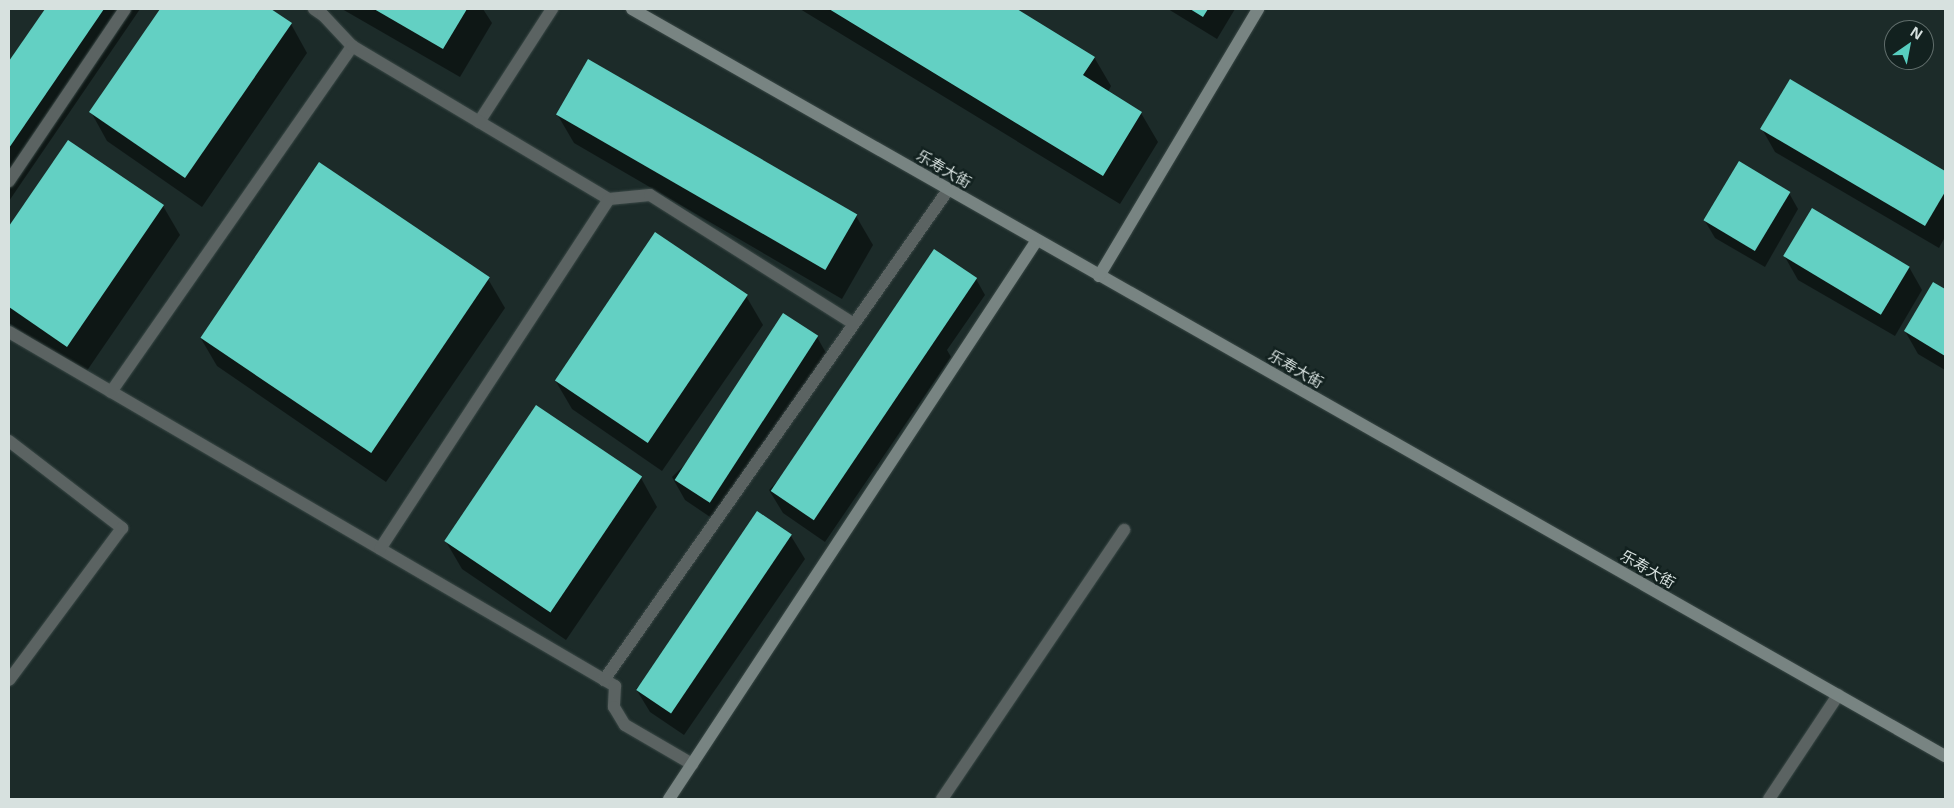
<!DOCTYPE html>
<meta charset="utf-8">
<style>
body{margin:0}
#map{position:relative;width:1954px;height:808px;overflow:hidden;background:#1c2b29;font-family:"Open Sans","Noto Sans SC",sans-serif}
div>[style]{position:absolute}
.shadow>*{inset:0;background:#0007}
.building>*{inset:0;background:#63d0c3;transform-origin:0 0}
.roads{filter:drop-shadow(0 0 1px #3a4846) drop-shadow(0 0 1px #3a4846)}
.lane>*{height:12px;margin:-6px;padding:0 6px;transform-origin:6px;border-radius:6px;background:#5b6362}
.street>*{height:12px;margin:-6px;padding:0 6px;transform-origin:6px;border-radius:6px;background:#5b6362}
.secondary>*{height:12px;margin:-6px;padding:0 6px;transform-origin:6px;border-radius:6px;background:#788482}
span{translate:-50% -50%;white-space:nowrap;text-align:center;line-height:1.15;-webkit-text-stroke:5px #12211f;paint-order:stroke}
.street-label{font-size:15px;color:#d7e1df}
.frame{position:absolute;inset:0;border:10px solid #d7e1df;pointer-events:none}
.north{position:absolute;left:1884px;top:20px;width:50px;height:50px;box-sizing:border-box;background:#12211f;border:1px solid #616e6c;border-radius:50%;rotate:33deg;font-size:14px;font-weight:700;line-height:20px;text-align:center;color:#d7e1df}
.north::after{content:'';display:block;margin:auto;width:18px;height:22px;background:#58cec0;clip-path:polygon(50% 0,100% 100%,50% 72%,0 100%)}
</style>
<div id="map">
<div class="shadow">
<i style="clip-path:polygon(46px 9px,140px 9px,9px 201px,9px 63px)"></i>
<i style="clip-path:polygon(162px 9px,268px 9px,291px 24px,307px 53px,202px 207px,107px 141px,91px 112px)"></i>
<i style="clip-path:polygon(342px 9px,483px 9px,492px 23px,460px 77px)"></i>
<i style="clip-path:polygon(800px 9px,1014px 9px,1094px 57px,1111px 86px,1108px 92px,1141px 113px,1158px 142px,1120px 204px)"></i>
<i style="clip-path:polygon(1168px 9px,1235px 9px,1217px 39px)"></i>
<i style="clip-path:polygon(1791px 80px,1945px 172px,1945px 237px,1939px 248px,1775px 152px,1762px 129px)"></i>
<i style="clip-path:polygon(557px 114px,856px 216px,873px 245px,842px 299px,574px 143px)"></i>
<i style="clip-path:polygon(68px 141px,163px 206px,180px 235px,84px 375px,9px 323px,9px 228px)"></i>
<i style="clip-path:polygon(1789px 193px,1798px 209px,1765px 267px,1715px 238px,1705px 221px)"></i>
<i style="clip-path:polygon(1785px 257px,1909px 267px,1922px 290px,1895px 336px,1798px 280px)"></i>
<i style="clip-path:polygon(488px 279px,505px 308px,386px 482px,217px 366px,200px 337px)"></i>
<i style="clip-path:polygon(976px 279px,985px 295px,947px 350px,951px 357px,825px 542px,783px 513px,769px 490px)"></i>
<i style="clip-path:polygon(1933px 283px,1945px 291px,1945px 370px,1918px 354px,1905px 331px)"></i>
<i style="clip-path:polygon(746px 296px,763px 325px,662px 471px,572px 409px,555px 380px)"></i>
<i style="clip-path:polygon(817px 337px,830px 360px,719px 523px,685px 500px,672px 477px)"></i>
<i style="clip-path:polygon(641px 478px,657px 507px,566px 640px,462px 569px,445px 540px)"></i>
<i style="clip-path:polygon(791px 536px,805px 559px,684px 735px,650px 712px,636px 689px)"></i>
</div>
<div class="building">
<i style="clip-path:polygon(45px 9px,104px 9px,9px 148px,9px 61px)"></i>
<i style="clip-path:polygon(160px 9px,271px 9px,292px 23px,185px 178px,89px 112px)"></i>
<i style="clip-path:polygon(374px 9px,467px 9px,443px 49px)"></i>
<i style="clip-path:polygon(829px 9px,1017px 9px,1095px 57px,1083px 75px,1142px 112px,1103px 176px)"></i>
<i style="clip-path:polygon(1190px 9px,1208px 9px,1203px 17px)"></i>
<i style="left:588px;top:59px;width:311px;height:64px;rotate:30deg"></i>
<i style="clip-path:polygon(1790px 79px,1945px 171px,1945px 192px,1925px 226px,1760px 129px)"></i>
<i style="clip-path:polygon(68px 140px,164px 205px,67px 347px,9px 307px,9px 226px)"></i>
<i style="left:1739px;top:161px;width:60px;height:69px;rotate:31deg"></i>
<i style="left:319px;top:162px;width:206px;height:212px;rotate:34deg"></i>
<i style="left:1812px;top:208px;width:114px;height:56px;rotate:31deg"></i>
<i style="left:655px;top:232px;width:112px;height:179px;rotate:34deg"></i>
<i style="left:934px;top:249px;width:52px;height:292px;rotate:34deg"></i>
<i style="clip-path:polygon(1933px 282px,1945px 289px,1945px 356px,1904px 331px)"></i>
<i style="left:783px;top:313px;width:42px;height:199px;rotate:33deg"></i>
<i style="left:536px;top:405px;width:128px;height:164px;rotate:34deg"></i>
<i style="left:757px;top:511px;width:42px;height:216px;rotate:34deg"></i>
</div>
<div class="roads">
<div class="lane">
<i style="left:314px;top:9px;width:11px;rotate:34deg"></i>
<i style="left:323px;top:15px;width:42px;rotate:46.9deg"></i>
<i style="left:479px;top:122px;width:135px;rotate:-57.1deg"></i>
<i style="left:9px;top:181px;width:207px;rotate:-56deg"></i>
<i style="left:609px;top:199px;width:41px;rotate:-5.6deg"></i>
<i style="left:650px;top:195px;width:241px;rotate:32.3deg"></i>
<i style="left:9px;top:332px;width:702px;rotate:30.29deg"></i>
<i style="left:615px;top:686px;width:21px;rotate:93deg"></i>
<i style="left:614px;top:707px;width:21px;rotate:59deg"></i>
<i style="left:625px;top:725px;width:78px;rotate:30.2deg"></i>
<i style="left:111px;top:392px;width:422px;rotate:-55.1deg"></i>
<i style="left:352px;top:46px;width:299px;rotate:30.8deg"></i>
<i style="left:609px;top:199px;width:418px;rotate:123.2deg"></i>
<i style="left:604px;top:680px;width:599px;rotate:-54.93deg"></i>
<i style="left:942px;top:799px;width:325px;rotate:-55.9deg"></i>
</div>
<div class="street">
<i style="left:9px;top:441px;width:143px;rotate:37.6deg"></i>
<i style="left:122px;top:528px;width:189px;rotate:126.6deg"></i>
<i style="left:1769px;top:799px;width:125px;rotate:-56.4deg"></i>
</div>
<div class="secondary">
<i style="left:632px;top:9px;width:1511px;rotate:29.64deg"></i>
<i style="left:1099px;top:276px;width:311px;rotate:-59.2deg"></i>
<i style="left:669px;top:799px;width:669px;rotate:-56.64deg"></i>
</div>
</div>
<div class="street-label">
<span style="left:944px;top:169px;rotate:30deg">乐寿大街</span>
<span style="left:1296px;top:369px;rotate:30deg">乐寿大街</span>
<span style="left:1648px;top:569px;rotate:30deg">乐寿大街</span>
</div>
<div class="frame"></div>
<div class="north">N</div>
</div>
